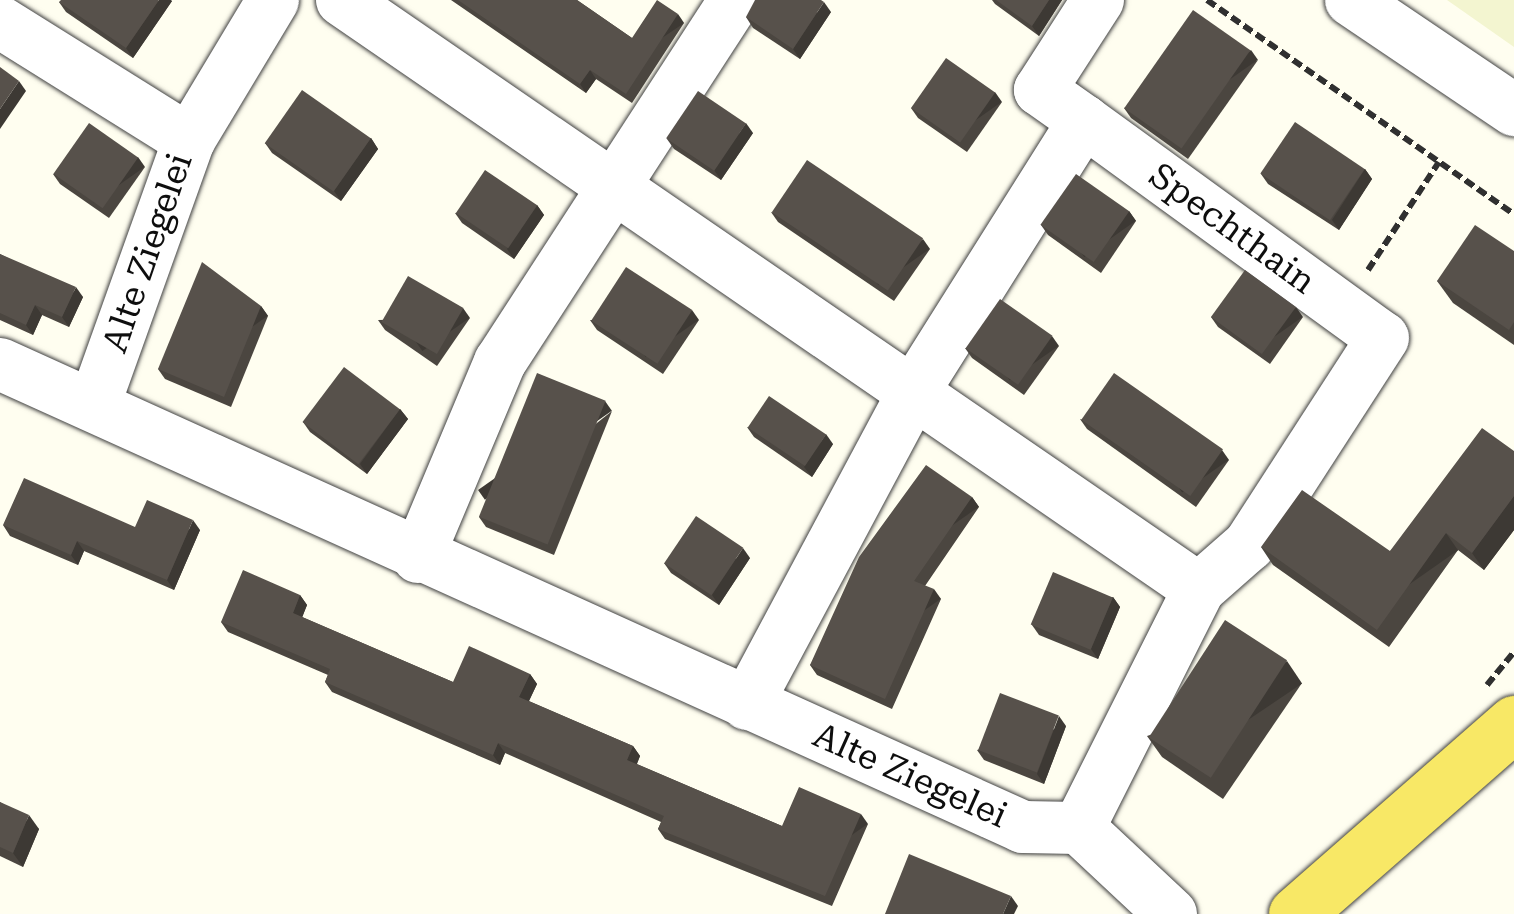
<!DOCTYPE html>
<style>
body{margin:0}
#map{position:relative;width:1514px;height:914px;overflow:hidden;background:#fffef0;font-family:"Roboto Serif",serif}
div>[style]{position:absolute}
.farmland>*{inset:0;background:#f3f5d0}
.path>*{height:6px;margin-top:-3px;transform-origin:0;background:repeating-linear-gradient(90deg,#303030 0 10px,transparent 0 15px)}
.roads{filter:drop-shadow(0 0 2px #414141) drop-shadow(0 0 2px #414141)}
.minor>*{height:52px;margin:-26px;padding:0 26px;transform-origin:26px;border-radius:26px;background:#fff}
.major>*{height:55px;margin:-27.5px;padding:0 27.5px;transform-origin:27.5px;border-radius:27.5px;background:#f8e866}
.wall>*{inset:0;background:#4b4640}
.shaded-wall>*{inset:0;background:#3d3934;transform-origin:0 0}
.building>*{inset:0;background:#57514b;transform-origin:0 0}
span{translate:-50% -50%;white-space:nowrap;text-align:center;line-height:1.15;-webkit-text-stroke:10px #fff;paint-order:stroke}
.street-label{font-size:35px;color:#0e0e0e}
</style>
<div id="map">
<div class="farmland">
<i style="clip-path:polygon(1447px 0,1514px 0,1514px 47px)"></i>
</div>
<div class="path">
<i style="left:1207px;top:0;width:374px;rotate:34.9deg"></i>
<i style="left:1368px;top:270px;width:129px;rotate:-56.7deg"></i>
<i style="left:1487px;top:685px;width:43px;rotate:-50.7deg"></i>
</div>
<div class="roads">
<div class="minor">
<i style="left:342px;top:0;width:1040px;rotate:34.5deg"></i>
<i style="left:1199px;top:589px;width:267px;rotate:116.7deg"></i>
<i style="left:1079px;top:828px;width:126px;rotate:43.1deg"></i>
<i style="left:1351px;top:0;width:197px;rotate:34deg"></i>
<i style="left:0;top:22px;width:223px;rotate:32deg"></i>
<i style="left:189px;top:140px;width:282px;rotate:109.7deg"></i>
<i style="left:1084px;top:121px;width:54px;rotate:-144.8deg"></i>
<i style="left:1040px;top:90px;width:107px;rotate:-57.2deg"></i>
<i style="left:189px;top:140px;width:163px;rotate:-59deg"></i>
<i style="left:0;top:364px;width:1123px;rotate:24.35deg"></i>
<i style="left:1023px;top:827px;width:56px;rotate:1deg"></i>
<i style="left:418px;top:557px;width:212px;rotate:-67.2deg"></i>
<i style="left:500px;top:362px;width:432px;rotate:-57deg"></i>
<i style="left:747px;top:704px;width:357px;rotate:-61.9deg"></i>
<i style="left:915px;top:389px;width:317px;rotate:-57.8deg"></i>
<i style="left:1084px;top:121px;width:369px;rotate:36deg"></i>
<i style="left:1383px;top:338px;width:247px;rotate:122.9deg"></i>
<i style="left:1249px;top:545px;width:67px;rotate:138.7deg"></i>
</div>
<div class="major">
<i style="left:1296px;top:914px;width:290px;rotate:-41.2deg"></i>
</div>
</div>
<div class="wall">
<i style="clip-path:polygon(451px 0,577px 0,632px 38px,684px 23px,632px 103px,596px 79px,586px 93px)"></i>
<i style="clip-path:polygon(992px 0,1062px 0,1039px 36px,995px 4px)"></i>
<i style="clip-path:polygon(172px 1px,133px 58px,66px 12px,59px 2px)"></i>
<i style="clip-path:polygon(831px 12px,800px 59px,753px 28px,746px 17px)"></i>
<i style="clip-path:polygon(1258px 60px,1188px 159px,1131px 118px,1124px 108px)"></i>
<i style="clip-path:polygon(1002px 102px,967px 152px,918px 118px,911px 108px)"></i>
<i style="clip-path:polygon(753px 133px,721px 180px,674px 149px,667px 139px)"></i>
<i style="clip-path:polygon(371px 138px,378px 149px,341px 201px,272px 153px,265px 143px)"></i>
<i style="clip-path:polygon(145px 167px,109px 218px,60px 184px,53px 174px)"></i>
<i style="clip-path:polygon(1365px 169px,1372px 179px,1339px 230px,1268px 184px,1261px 174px)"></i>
<i style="clip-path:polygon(537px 205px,544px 215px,514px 259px,462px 223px,455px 213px)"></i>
<i style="clip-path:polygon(1129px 211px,1136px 221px,1101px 273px,1048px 235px,1041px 225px)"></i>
<i style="clip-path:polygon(771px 212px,930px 249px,894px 301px,778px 222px)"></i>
<i style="clip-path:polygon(1514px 251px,1514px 345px,1453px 303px,1437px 281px)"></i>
<i style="clip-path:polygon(0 254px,83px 297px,69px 327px,42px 315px,33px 335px,0 320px)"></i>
<i style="clip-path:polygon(261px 306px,268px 316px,231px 407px,165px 379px,158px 369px)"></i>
<i style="clip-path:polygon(1211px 317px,1303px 317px,1270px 364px,1218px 327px)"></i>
<i style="clip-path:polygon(470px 318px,437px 366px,385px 330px,378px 320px)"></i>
<i style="clip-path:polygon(590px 320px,699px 320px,663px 374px,597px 330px)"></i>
<i style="clip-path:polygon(1059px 346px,1024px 395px,972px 358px,965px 348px)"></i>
<i style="clip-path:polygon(400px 409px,408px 419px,367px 474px,310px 432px,303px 422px)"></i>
<i style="clip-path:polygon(612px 411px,554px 555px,486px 527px,479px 517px)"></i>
<i style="clip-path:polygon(1080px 419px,1229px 460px,1196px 507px,1087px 429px)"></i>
<i style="clip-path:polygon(747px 427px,833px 444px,812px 477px,754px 437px)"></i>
<i style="clip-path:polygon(1514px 451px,1514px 530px,1484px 570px,1458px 550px,1389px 647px,1273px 565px,1261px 547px,1390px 551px)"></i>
<i style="clip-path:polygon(972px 497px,979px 507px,925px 586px,941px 599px,892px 709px,817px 675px,810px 665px)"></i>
<i style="clip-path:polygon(3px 525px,135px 527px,200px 530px,174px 590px,84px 551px,78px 565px,10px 536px)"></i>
<i style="clip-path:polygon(750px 558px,719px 605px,671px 573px,664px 563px)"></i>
<i style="clip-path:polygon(300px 595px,307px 605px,302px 617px,453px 682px,530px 674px,537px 684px,529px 701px,633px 746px,640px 756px,637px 764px,782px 826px,868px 824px,832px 906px,665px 839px,658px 829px,661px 822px,505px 753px,500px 765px,332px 692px,325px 682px,328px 675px,228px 632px,221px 622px)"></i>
<i style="clip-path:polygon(1113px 597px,1120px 607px,1098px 659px,1039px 635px,1032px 625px)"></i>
<i style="clip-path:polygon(1302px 683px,1223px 799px,1162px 757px,1147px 736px)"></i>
<i style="clip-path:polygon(1066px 726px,1044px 784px,984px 760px,977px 750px)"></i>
<i style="clip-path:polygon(0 802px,39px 829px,23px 867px,0 856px)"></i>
</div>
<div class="shaded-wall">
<i style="clip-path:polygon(159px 0,171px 0,172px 1px,133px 58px,126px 48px)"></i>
<i style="clip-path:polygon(1049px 0,1062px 0,1039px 36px,1032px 26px)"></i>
<i style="clip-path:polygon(824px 2px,831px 12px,800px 59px,793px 49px)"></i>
<i style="left:678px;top:14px;width:11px;height:95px;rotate:56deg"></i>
<i style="left:1251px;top:50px;width:12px;height:121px;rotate:55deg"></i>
<i style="clip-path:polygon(590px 70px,596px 79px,586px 93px,580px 84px)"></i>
<i style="clip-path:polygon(19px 81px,26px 91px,0 129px,0 109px)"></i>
<i style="left:995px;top:92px;width:12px;height:61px;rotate:55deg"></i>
<i style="clip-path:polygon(746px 123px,753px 133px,721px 180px,714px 170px)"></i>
<i style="clip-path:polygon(371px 138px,378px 149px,341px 201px,334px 191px)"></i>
<i style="left:138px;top:157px;width:12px;height:62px;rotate:55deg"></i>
<i style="clip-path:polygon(1365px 169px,1372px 179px,1339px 230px,1332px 220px)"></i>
<i style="clip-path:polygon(537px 205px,544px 215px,514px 259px,507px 249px)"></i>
<i style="left:1129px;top:211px;width:12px;height:63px;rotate:55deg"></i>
<i style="left:923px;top:239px;width:12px;height:63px;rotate:55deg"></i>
<i style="clip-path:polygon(76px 287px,83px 297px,69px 327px,62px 317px)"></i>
<i style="clip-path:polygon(35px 305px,42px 315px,33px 335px,26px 325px)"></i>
<i style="left:261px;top:306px;width:12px;height:98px;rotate:55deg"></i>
<i style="left:1296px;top:307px;width:12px;height:57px;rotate:55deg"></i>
<i style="left:463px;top:308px;width:12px;height:58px;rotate:55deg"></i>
<i style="left:692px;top:310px;width:12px;height:65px;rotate:55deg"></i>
<i style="left:1052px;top:336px;width:12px;height:60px;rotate:55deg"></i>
<i style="left:605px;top:401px;width:12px;height:155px;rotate:55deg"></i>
<i style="clip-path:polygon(400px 409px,408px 419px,367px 474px,360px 464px)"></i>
<i style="clip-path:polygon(826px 434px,833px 444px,812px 477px,804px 467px)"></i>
<i style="left:1222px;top:450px;width:12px;height:57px;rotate:55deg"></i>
<i style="clip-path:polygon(1514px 496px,1514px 530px,1484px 570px,1472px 553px)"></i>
<i style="left:972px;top:497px;width:12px;height:102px;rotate:55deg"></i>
<i style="clip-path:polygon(193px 520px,200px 530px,174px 590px,167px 580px)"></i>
<i style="left:1446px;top:533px;width:21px;height:119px;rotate:55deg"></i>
<i style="clip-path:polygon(77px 541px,84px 551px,78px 565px,71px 555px)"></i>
<i style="clip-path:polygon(743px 548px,750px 558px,719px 605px,712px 595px)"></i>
<i style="left:934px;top:589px;width:12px;height:120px;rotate:55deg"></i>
<i style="clip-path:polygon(300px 595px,307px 605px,300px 623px,293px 613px)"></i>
<i style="clip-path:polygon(1113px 597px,1120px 607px,1098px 659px,1091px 649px)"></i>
<i style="left:1287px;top:661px;width:27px;height:140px;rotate:56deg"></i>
<i style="clip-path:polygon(530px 674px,537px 684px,526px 707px,519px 697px)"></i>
<i style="clip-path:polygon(1059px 716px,1066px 726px,1044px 784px,1037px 774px)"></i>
<i style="clip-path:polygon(498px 743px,505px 753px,500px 765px,493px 755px)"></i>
<i style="clip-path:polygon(633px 746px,640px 756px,634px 770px,627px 760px)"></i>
<i style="left:861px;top:814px;width:12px;height:90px;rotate:55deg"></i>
<i style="clip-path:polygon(29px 815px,39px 829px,23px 867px,13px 853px)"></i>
<i style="clip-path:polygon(1011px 896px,1018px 906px,1014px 914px,1003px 914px)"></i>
</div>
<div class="building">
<i style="clip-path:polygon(61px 0,159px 0,126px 48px,59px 2px)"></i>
<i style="clip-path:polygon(458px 0,577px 0,632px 38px,657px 0,678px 14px,626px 94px,590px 70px,580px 84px)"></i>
<i style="clip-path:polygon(755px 0,821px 0,824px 2px,793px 49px,746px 17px)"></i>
<i style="clip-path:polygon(996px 0,1049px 0,1032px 26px)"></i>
<i style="left:1193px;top:10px;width:70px;height:120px;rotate:35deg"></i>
<i style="left:946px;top:58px;width:60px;height:61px;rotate:35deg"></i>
<i style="clip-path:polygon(0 67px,19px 81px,0 109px)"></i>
<i style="left:302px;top:90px;width:84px;height:65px;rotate:35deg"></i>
<i style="left:698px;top:91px;width:58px;height:57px;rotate:34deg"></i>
<i style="left:1295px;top:122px;width:84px;height:62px;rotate:34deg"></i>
<i style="left:89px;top:123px;width:60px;height:62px;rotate:35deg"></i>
<i style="left:807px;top:160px;width:140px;height:63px;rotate:34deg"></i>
<i style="left:485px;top:170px;width:63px;height:52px;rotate:34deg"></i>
<i style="left:1076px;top:174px;width:65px;height:62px;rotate:35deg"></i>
<i style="clip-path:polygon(1475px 225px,1514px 251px,1514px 322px,1509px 330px,1437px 281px)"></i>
<i style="clip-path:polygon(0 254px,76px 287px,62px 317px,35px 305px,26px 325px,0 313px)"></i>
<i style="clip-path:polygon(202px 262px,261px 306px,224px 397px,158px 369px)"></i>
<i style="left:626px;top:267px;width:79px;height:64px;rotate:33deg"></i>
<i style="left:1245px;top:270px;width:63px;height:58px;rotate:36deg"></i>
<i style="left:408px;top:276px;width:64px;height:53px;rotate:30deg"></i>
<i style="left:1000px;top:299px;width:64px;height:60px;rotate:35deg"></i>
<i style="left:344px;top:367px;width:70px;height:69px;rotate:37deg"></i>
<i style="left:537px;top:373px;width:74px;height:155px;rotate:22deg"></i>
<i style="left:1114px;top:373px;width:133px;height:57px;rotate:35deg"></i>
<i style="left:769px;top:396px;width:69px;height:38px;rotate:34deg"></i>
<i style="clip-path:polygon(1482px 428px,1514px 451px,1514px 496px,1472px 553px,1446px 533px,1377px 630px,1261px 547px,1302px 490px,1390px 551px)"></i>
<i style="clip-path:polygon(926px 465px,972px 497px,914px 581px,934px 589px,885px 699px,810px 665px,859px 557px)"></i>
<i style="clip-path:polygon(24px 478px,135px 527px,147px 500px,193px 520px,167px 580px,77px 541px,71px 555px,3px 525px)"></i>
<i style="left:696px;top:516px;width:57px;height:57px;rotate:34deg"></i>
<i style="clip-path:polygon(243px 570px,300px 595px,293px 613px,453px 682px,469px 646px,530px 674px,519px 697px,633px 746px,627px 760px,782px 826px,799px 787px,861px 814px,825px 896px,658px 829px,664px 816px,498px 743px,493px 755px,325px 682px,330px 669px,221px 622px)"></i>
<i style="left:1053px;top:572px;width:65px;height:57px;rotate:23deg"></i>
<i style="left:1225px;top:620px;width:74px;height:140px;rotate:33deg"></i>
<i style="left:1000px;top:693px;width:63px;height:61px;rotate:21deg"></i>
<i style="clip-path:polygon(0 802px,29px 815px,13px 853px,0 847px)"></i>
<i style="clip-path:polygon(909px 854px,1011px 896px,1003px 914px,885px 914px)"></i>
</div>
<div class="street-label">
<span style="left:1232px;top:229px;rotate:36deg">Spechthain</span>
<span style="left:148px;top:253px;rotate:-71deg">Alte Ziegelei</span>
<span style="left:910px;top:776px;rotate:24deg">Alte Ziegelei</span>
</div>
</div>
